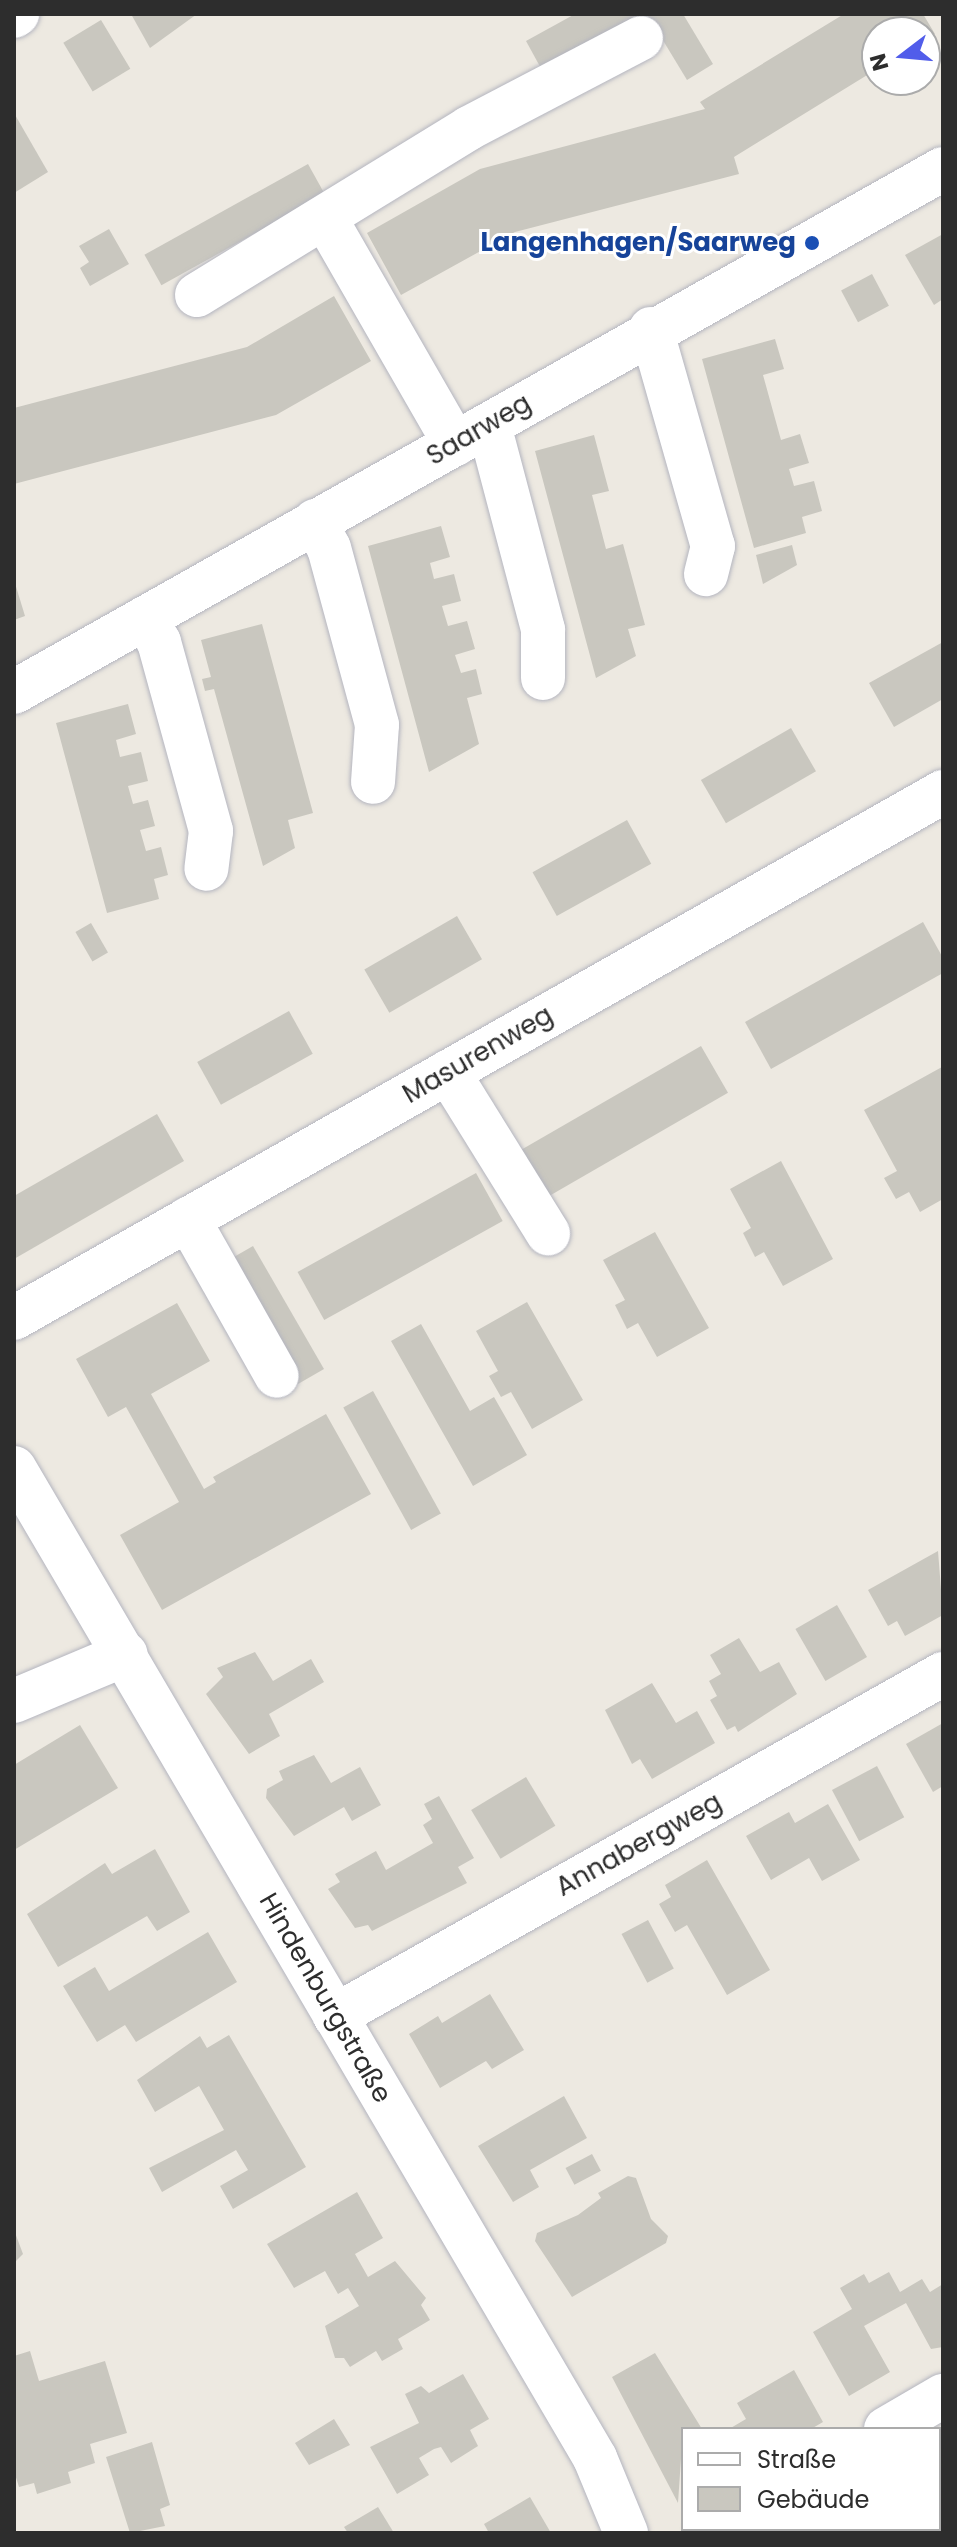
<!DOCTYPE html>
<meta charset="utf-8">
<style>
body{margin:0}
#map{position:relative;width:957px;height:2547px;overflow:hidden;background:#ede9e1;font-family:Poppins,sans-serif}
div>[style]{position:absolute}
.building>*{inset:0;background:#c9c7bf;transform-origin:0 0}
.roads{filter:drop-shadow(0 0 2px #b4b5bf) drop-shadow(0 0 2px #b4b5bf)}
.minor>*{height:44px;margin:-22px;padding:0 22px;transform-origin:22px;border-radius:22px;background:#fff}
.dots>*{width:22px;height:22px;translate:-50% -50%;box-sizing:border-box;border:4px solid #fff;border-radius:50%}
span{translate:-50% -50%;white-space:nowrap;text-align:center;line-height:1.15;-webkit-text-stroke:6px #fff;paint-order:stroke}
.transit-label{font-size:26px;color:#164399;font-weight:700}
.right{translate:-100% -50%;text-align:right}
.street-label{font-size:26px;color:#2d2d2d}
.frame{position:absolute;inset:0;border:16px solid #2d2d2d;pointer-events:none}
.legend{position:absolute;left:681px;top:2427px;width:260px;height:104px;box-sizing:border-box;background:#fff;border:2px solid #ababab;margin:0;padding:10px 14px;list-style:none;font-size:24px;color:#2d2d2d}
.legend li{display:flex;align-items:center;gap:16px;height:40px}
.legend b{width:40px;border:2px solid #ababab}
.north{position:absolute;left:861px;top:16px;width:80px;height:80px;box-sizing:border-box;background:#fff;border:2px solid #ababab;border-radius:50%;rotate:254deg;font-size:22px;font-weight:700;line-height:32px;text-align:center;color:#2d2d2d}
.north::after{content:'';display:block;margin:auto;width:28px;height:36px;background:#515dea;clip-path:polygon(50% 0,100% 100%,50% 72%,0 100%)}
</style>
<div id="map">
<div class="building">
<i style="clip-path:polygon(131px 14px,197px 14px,150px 48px)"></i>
<i style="clip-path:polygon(575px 14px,647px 14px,543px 72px,526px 41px)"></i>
<i style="clip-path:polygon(647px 14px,683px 14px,713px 64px,687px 80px)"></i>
<i style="clip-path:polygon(844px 14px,923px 14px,935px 34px,925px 40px,925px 32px,877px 32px,877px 69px,734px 157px,739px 174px,515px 232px,401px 295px,367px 233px,480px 169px,705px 109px,700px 102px)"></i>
<i style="left:101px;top:20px;width:57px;height:44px;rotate:59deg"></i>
<i style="clip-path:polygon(14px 113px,48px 172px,14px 193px)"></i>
<i style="left:308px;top:164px;width:35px;height:187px;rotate:61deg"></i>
<i style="clip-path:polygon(109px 229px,129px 264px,90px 286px,80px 268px,89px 262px,79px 246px)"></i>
<i style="clip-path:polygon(943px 234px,943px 299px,934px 305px,905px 255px)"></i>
<i style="left:872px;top:274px;width:36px;height:35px;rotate:62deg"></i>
<i style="clip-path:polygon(334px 296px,371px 361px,276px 415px,14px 484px,14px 408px,247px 347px)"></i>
<i style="clip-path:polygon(775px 339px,784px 369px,763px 375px,781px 440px,800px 434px,809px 463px,789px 469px,794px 486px,814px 481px,822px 511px,802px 517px,806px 533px,754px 548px,702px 359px)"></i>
<i style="clip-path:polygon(594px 435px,609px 491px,592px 495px,606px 549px,623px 544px,645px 625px,628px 629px,636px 656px,596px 678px,535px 451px)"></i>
<i style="clip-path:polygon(441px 526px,450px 557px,430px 563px,434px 579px,454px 574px,461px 601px,442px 606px,448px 626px,467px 621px,475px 649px,455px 655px,461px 673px,476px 669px,482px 694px,467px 698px,479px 744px,429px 772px,368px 546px)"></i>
<i style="clip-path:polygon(792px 545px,797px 565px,763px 584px,756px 555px)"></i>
<i style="clip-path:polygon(14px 580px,25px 616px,14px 620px)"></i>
<i style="clip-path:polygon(262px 624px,313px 813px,288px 820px,295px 848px,263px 866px,214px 689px,205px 691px,202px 679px,211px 677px,201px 640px)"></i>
<i style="clip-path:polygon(943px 642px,943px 699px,894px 727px,869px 683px)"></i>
<i style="clip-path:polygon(128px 704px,136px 734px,116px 740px,120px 757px,141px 752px,148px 781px,128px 786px,133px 804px,148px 800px,155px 826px,140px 830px,146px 851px,161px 847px,168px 875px,154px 879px,159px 899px,107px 913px,56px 723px)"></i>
<i style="left:791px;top:728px;width:50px;height:104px;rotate:60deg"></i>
<i style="left:627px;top:820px;width:50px;height:108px;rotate:61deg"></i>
<i style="left:457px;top:916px;width:50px;height:107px;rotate:60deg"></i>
<i style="clip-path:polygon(923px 922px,943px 958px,943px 973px,771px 1069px,745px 1022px)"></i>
<i style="left:91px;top:923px;width:34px;height:18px;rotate:60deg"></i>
<i style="left:289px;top:1011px;width:49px;height:105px;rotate:61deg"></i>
<i style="left:701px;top:1046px;width:54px;height:207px;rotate:60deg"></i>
<i style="clip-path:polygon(942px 1067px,943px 1199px,920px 1212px,909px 1192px,896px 1199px,884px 1178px,897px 1171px,864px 1110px)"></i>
<i style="clip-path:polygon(157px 1114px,184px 1161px,14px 1259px,14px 1196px)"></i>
<i style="clip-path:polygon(781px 1161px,833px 1259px,783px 1286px,764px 1252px,755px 1257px,743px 1233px,751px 1228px,730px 1189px)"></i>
<i style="left:476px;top:1173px;width:55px;height:204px;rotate:61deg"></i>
<i style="clip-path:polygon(655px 1232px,709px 1328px,657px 1357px,638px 1323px,627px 1329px,615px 1305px,625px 1300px,603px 1260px)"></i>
<i style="left:253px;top:1246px;width:142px;height:33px;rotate:60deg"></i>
<i style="clip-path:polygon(527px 1302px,583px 1400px,532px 1429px,511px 1392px,501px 1397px,489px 1376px,498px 1371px,476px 1331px)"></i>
<i style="clip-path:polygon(177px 1303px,210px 1361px,151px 1394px,204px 1489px,216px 1482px,213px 1477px,326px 1414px,371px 1494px,162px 1610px,120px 1535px,179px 1502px,126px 1407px,108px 1417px,76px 1359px)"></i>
<i style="clip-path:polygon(421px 1324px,470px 1411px,494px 1397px,527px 1455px,473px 1486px,391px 1341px)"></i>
<i style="left:373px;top:1391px;width:140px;height:34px;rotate:61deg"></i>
<i style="clip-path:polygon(938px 1551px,943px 1615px,905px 1636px,897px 1621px,888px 1626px,868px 1590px)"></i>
<i style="left:837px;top:1605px;width:60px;height:48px;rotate:60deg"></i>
<i style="clip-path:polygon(739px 1638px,760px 1672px,779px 1662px,797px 1694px,738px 1732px,735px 1726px,727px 1730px,710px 1700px,717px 1696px,709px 1681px,721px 1674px,710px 1655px)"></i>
<i style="clip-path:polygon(255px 1652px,273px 1681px,311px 1659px,324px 1682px,269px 1714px,280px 1736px,249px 1754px,206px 1694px,223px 1677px,217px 1668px)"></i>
<i style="clip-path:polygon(652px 1683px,676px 1723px,697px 1711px,715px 1743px,652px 1779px,640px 1759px,632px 1764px,605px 1710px)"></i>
<i style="clip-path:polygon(943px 1723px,943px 1786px,933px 1792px,906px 1744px)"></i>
<i style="clip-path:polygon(80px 1725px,118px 1788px,14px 1850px,14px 1765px)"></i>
<i style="clip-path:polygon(314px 1755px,331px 1783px,360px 1767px,381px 1805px,352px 1821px,344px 1807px,294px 1836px,266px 1798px,267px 1789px,283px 1780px,279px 1771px)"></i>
<i style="left:877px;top:1766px;width:58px;height:51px;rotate:62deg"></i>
<i style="left:526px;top:1777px;width:57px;height:64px;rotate:59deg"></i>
<i style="clip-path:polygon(439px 1796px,474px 1858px,458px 1867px,467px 1883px,372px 1931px,368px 1925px,355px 1928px,328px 1889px,340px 1882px,335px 1874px,376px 1851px,386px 1870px,433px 1843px,423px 1825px,432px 1819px,424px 1804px)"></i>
<i style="clip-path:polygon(828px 1804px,860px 1860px,822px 1881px,809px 1858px,771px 1880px,746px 1836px,789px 1812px,795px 1823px)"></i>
<i style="clip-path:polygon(155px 1849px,190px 1912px,157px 1931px,147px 1916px,58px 1967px,27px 1914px,105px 1863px,112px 1874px)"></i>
<i style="clip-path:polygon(707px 1860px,770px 1970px,727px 1995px,687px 1925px,675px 1932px,659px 1904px,671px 1897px,665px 1885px)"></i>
<i style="left:648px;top:1920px;width:55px;height:30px;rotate:62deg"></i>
<i style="clip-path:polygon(208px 1932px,237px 1982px,136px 2042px,125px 2025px,97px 2042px,63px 1986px,95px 1967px,109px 1991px)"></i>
<i style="clip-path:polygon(490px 1994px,524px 2050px,492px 2069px,486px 2061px,440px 2088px,409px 2034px,438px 2016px,442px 2023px)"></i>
<i style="clip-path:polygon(229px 2035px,306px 2167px,233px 2209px,220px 2186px,248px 2170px,236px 2150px,162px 2192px,149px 2168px,224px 2130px,199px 2086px,155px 2112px,137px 2080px,200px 2036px,207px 2048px)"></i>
<i style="clip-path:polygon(564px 2096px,587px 2138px,530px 2170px,539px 2187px,513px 2202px,478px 2146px)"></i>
<i style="left:592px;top:2154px;width:19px;height:30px;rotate:62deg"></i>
<i style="clip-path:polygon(628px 2176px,636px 2178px,651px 2219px,668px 2236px,666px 2243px,572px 2297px,535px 2241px,537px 2233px,578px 2215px,601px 2198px,598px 2193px)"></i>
<i style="clip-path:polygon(357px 2192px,383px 2238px,355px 2254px,368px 2277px,395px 2261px,426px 2298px,421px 2305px,430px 2320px,398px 2339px,403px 2349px,382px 2361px,376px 2351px,350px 2367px,344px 2358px,335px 2358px,325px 2326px,359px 2306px,348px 2288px,338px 2294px,325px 2271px,294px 2288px,267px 2244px)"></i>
<i style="clip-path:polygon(14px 2230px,23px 2254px,14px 2263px)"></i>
<i style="clip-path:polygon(889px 2272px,900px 2292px,922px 2279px,930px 2292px,943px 2284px,943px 2347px,931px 2349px,906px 2303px,864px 2326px,890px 2372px,849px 2396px,813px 2332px,852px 2309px,840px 2288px,864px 2274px,869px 2283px)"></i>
<i style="clip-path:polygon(30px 2351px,39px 2381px,105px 2361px,127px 2433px,90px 2444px,95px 2463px,68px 2472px,71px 2483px,37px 2494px,34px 2483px,19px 2487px,14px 2471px,14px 2356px)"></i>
<i style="clip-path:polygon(655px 2353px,702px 2429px,683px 2429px,678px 2503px,612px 2377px)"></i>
<i style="clip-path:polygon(794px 2370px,823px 2422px,811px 2429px,729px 2429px,746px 2419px,737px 2403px)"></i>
<i style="clip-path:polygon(463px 2374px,489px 2419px,470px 2430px,478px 2446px,451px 2463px,441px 2447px,434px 2449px,419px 2458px,429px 2475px,397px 2494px,370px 2447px,419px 2423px,405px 2394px,421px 2386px,429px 2393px)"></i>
<i style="clip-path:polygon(334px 2419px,350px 2445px,309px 2465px,295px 2443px)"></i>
<i style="clip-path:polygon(152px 2442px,170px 2505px,160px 2509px,165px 2526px,130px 2533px,106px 2457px)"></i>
<i style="clip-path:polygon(530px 2497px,551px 2533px,489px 2533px,484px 2524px)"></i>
<i style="clip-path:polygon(378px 2507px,394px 2533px,348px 2533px,344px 2527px)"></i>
</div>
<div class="roads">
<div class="minor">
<i style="left:14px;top:16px;width:4px;rotate:-34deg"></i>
<i style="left:325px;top:218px;width:261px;rotate:60.1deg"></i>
<i style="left:197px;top:295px;width:319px;rotate:-31.5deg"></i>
<i style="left:469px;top:128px;width:194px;rotate:-27.6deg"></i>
<i style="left:651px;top:329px;width:226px;rotate:74.1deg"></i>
<i style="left:713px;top:546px;width:29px;rotate:104deg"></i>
<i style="left:489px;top:425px;width:212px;rotate:75.2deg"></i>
<i style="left:543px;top:630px;width:48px;rotate:90deg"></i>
<i style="left:315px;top:521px;width:30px;rotate:63deg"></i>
<i style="left:329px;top:548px;width:183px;rotate:74.8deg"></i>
<i style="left:377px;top:725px;width:57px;rotate:94deg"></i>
<i style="left:145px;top:618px;width:28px;rotate:60deg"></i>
<i style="left:159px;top:642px;width:196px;rotate:74.6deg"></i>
<i style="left:211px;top:831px;width:38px;rotate:97deg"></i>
<i style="left:14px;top:692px;width:1066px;rotate:-29.38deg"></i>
<i style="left:448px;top:1072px;width:190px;rotate:58.2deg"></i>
<i style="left:188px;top:1219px;width:180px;rotate:60.5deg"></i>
<i style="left:14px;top:1318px;width:1068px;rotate:-29.52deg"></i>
<i style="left:14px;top:1468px;width:1148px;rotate:59.59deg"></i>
<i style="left:595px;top:2458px;width:81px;rotate:67.5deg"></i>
<i style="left:14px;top:1701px;width:121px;rotate:-22.8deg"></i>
<i style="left:335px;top:2016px;width:698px;rotate:-29.36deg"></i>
<i style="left:886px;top:2429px;width:66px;rotate:-30.1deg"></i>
<i style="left:939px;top:2496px;width:8px;rotate:60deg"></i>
<i style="left:708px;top:2533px;width:8px;rotate:-30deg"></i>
</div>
</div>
<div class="dots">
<i style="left:812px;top:243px;background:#1a4fb4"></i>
</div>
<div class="transit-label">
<span class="right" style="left:796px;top:243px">Langenhagen/Saarweg</span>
</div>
<div class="street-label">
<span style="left:479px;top:430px;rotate:-30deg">Saarweg</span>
<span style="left:478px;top:1055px;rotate:-30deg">Masurenweg</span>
<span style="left:639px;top:1845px;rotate:-29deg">Annabergweg</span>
<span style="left:325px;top:1998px;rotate:60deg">Hindenburgstraße</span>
</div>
<div class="frame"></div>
<ul class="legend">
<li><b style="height:10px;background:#fff"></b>Straße</li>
<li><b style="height:22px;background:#c9c7bf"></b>Gebäude</li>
</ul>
<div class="north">N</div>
</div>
